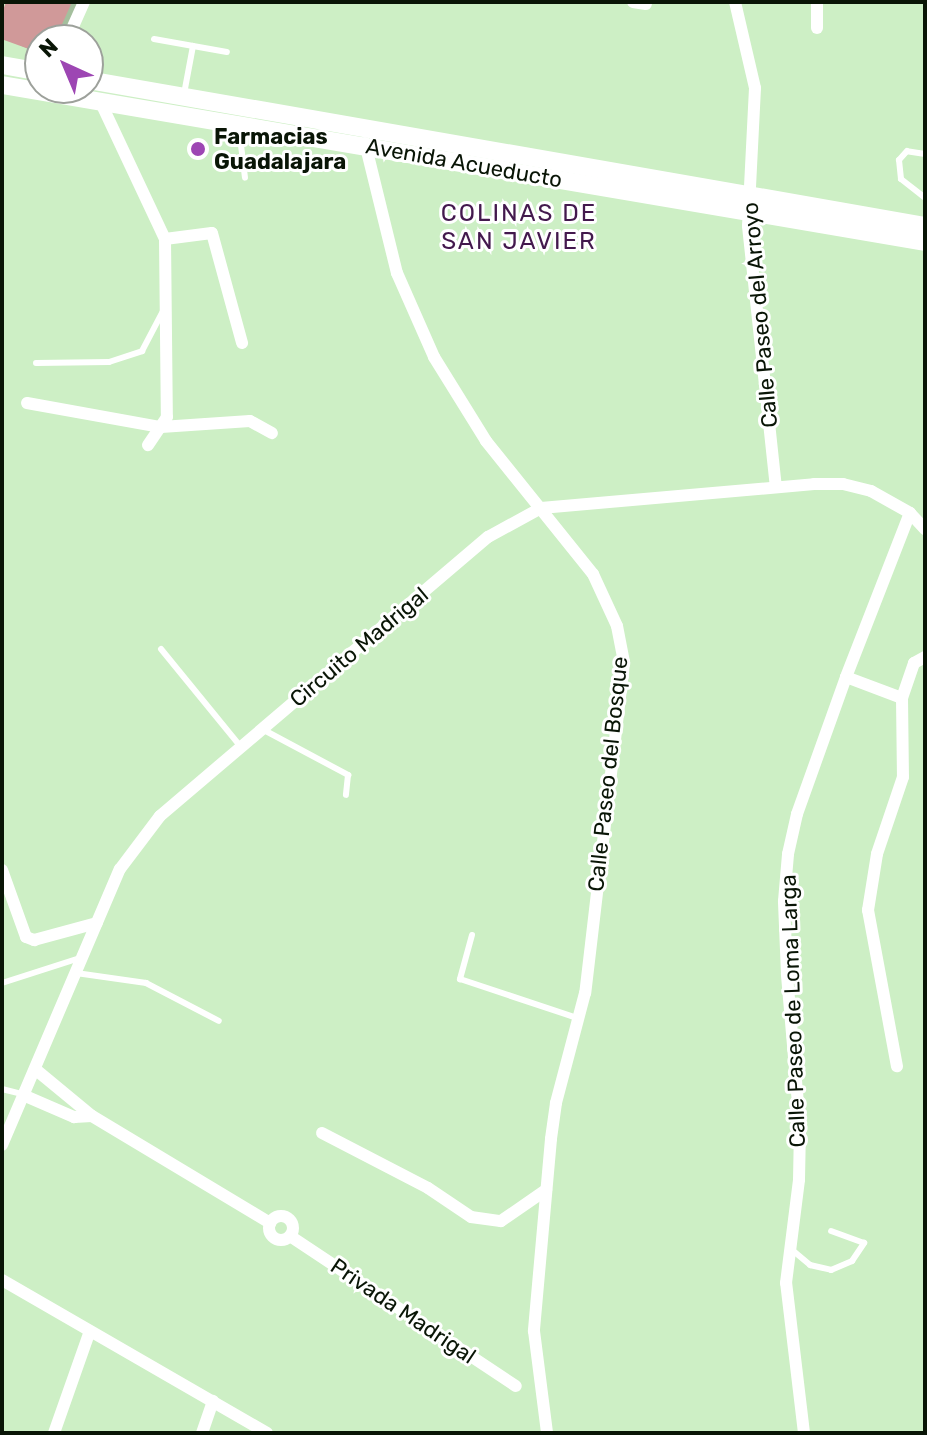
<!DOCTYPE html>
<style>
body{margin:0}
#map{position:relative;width:927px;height:1435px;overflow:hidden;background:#cdefc5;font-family:Rubik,sans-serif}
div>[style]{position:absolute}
.shadow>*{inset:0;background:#0003}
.building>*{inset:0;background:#d09999}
.lane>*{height:6px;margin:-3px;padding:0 3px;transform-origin:3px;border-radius:3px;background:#fff}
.street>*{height:12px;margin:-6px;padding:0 6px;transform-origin:6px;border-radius:6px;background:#fff}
.street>.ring{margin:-6px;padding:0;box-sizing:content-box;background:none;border:12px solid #fff;border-radius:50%}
.secondary>*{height:18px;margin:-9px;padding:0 9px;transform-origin:9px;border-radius:9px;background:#fff}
.dots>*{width:22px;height:22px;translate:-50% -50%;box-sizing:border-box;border:4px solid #fff;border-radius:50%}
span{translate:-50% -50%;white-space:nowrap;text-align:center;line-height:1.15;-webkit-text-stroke:6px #fff;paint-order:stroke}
.poi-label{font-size:22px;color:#091506;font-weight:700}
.left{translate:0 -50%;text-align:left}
.street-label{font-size:22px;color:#091506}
.neighbourhood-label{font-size:24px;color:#43194d;letter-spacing:2px}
.frame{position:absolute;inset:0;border:4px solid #091506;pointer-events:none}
.north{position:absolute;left:24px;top:24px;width:80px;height:80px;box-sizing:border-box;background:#fff;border:2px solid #9da19b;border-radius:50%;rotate:316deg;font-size:22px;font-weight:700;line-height:32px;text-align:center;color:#091506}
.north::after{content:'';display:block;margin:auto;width:28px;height:36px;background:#9d46b3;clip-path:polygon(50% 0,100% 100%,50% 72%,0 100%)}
</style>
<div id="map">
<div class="shadow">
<i style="clip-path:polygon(8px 2px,89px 2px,71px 40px,40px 40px,40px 54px,6px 39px,2px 18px)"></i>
</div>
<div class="building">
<i style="clip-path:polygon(6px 2px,72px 2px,55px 40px,40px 40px,40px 53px,4px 40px,2px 13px)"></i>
</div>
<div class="lane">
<i style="left:154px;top:39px;width:74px;rotate:10.1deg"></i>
<i style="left:184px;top:94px;width:49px;rotate:-79.4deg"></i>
<i style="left:239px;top:129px;width:49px;rotate:83deg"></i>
<i style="left:925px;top:154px;width:18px;rotate:-171deg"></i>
<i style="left:907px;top:151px;width:12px;rotate:132deg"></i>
<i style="left:899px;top:160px;width:19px;rotate:84deg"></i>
<i style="left:901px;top:179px;width:31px;rotate:38deg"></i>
<i style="left:36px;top:363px;width:73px;rotate:-0.8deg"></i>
<i style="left:109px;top:362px;width:35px;rotate:-18deg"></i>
<i style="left:142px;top:351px;width:45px;rotate:-62.3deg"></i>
<i style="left:161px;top:649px;width:127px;rotate:50.8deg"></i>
<i style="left:262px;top:729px;width:98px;rotate:28.1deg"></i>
<i style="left:348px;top:775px;width:20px;rotate:96deg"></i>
<i style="left:472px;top:935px;width:46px;rotate:105.3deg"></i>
<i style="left:460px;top:979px;width:123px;rotate:18.4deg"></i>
<i style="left:76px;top:973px;width:71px;rotate:8.1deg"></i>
<i style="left:146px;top:983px;width:82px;rotate:27.5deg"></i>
<i style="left:2px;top:983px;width:85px;rotate:-17.8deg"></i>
<i style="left:2px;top:1089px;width:21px;rotate:14deg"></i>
<i style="left:791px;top:1249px;width:25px;rotate:40deg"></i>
<i style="left:810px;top:1265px;width:22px;rotate:13deg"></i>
<i style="left:831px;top:1270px;width:23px;rotate:-23deg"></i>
<i style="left:852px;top:1261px;width:22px;rotate:-56deg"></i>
<i style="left:864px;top:1243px;width:35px;rotate:-160deg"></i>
</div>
<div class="street">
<i style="left:633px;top:2px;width:13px;rotate:9deg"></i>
<i style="left:735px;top:2px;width:88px;rotate:76.9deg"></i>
<i style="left:755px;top:88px;width:138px;rotate:92.9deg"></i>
<i style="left:748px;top:226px;width:262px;rotate:83.9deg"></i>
<i style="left:817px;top:28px;width:26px;rotate:-90deg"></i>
<i style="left:67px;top:40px;width:42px;rotate:-65.9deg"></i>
<i style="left:101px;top:103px;width:150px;rotate:64.8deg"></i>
<i style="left:165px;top:239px;width:178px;rotate:89.4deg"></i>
<i style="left:167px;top:417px;width:34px;rotate:124deg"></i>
<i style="left:365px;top:143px;width:134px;rotate:76.2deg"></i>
<i style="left:397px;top:273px;width:92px;rotate:66.2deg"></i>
<i style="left:434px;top:357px;width:99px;rotate:58.2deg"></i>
<i style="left:486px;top:441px;width:171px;rotate:51.2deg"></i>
<i style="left:593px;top:574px;width:57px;rotate:65.2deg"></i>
<i style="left:617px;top:626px;width:38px;rotate:79deg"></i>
<i style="left:624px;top:663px;width:332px;rotate:96.7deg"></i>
<i style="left:585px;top:993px;width:114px;rotate:104.8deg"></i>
<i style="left:556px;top:1103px;width:36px;rotate:98deg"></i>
<i style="left:551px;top:1139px;width:193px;rotate:95.1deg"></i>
<i style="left:534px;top:1331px;width:103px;rotate:82.7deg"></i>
<i style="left:165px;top:239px;width:47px;rotate:-7.3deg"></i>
<i style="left:212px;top:233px;width:114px;rotate:74.7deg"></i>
<i style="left:27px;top:403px;width:136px;rotate:10.2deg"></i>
<i style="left:161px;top:427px;width:89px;rotate:-3.9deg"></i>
<i style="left:250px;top:421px;width:25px;rotate:29deg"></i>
<i style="left:846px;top:677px;width:60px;rotate:20.6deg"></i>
<i style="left:902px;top:698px;width:79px;rotate:89.3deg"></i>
<i style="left:903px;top:777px;width:81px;rotate:108.7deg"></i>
<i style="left:877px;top:854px;width:57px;rotate:99.1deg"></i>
<i style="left:868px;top:910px;width:159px;rotate:79.5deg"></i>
<i style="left:902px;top:698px;width:37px;rotate:-71deg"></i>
<i style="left:914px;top:663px;width:13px;rotate:-29deg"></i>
<i style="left:2px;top:870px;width:71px;rotate:70.3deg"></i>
<i style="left:26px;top:937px;width:9px;rotate:21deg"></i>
<i style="left:34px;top:940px;width:65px;rotate:-15.1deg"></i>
<i style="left:35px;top:1069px;width:74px;rotate:39.5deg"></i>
<i style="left:92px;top:1116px;width:208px;rotate:31deg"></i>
<i style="left:23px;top:1095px;width:56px;rotate:23.3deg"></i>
<i style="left:74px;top:1117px;width:18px;rotate:-3deg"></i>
<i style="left:322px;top:1133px;width:119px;rotate:27.4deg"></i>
<i style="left:428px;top:1188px;width:52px;rotate:34deg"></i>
<i style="left:471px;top:1217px;width:30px;rotate:8deg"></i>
<i style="left:501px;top:1221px;width:55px;rotate:-34.6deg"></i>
<i style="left:2px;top:1145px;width:300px;rotate:-66.9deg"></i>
<i style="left:120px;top:869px;width:66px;rotate:-53deg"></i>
<i style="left:160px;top:816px;width:431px;rotate:-40.4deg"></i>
<i style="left:488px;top:537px;width:60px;rotate:-28.7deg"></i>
<i style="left:541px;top:508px;width:274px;rotate:-5deg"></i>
<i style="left:814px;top:484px;width:29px"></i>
<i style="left:843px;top:484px;width:29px;rotate:14deg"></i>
<i style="left:871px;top:491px;width:45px;rotate:29.4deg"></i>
<i style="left:910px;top:513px;width:22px;rotate:47deg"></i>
<i class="ring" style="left:269px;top:1216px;width:12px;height:12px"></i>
<i style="left:290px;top:1236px;width:271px;rotate:33.6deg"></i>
<i style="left:2px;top:1280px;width:306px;rotate:30deg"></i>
<i style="left:54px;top:1433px;width:108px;rotate:-70.6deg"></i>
<i style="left:202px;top:1433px;width:34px;rotate:-71deg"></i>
<i style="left:804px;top:1433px;width:151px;rotate:-96.8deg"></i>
<i style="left:786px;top:1283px;width:104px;rotate:-82.8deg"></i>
<i style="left:799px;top:1180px;width:53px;rotate:-88.9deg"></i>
<i style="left:800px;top:1127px;width:154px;rotate:-94.9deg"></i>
<i style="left:787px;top:974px;width:73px;rotate:-92.4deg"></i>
<i style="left:784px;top:901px;width:47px;rotate:-85.1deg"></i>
<i style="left:788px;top:854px;width:41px;rotate:-77.3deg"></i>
<i style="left:797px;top:814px;width:145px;rotate:-70.3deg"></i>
<i style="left:846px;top:677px;width:176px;rotate:-68.7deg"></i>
</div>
<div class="secondary">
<i style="left:2px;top:65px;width:39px;rotate:10deg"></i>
<i style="left:88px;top:80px;width:850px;rotate:9.89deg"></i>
<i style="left:2px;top:85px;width:936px;rotate:9.65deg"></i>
</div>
<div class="dots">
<i style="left:198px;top:149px;background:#9d46b3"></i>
</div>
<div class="poi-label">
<span class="left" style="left:214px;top:149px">Farmacias<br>Guadalajara</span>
</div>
<div class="street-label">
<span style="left:464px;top:163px;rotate:10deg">Avenida Acueducto</span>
<span style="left:760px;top:315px;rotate:-95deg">Calle Paseo del Arroyo</span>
<span style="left:359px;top:647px;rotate:-40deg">Circuito Madrigal</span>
<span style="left:608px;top:774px;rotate:-84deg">Calle Paseo del Bosque</span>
<span style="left:793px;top:1011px;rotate:-92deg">Calle Paseo de Loma Larga</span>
<span style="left:403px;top:1311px;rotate:34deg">Privada Madrigal</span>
</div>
<div class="neighbourhood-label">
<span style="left:519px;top:228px">COLINAS DE<br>SAN JAVIER</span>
</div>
<div class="frame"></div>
<div class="north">N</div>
</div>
